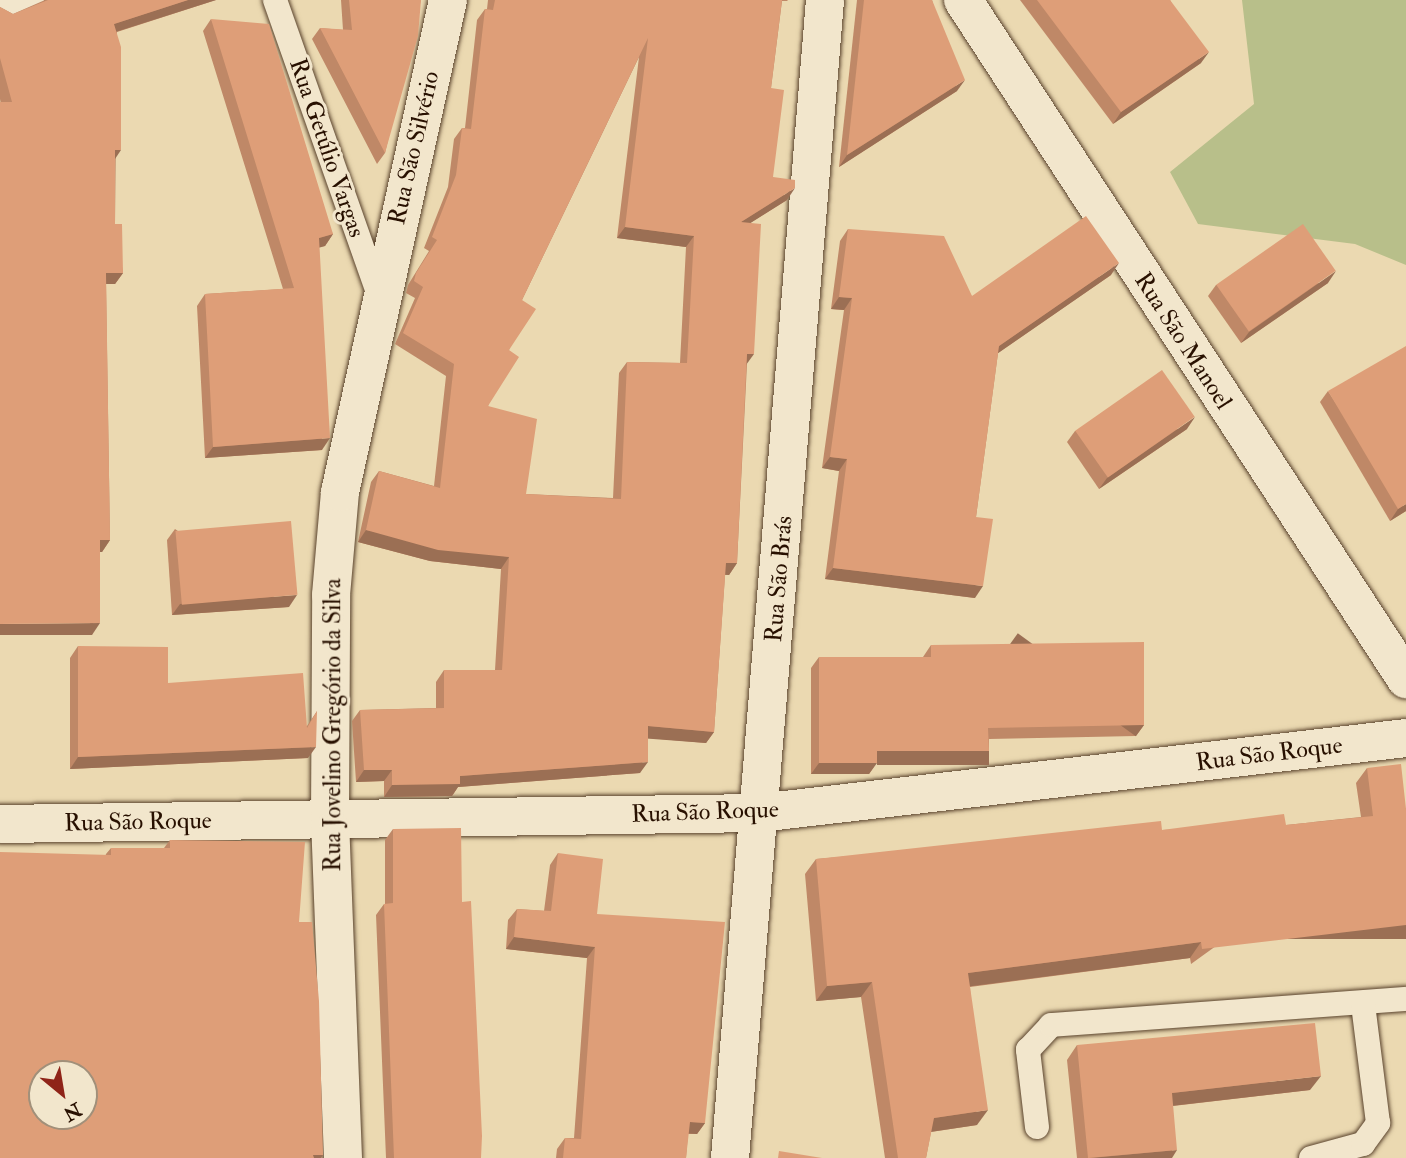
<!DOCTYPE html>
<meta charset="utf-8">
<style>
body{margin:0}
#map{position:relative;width:1406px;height:1158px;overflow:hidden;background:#ebd9b1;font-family:"IM FELL Double Pica",serif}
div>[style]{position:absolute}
.green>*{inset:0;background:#b8bf8a}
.roads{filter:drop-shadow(0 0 2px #59422c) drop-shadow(0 0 2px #59422c)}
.service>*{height:24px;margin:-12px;padding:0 12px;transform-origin:12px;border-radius:12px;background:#f2e6cc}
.minor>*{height:38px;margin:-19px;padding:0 19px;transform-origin:19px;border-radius:19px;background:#f2e6cc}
.tertiary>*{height:38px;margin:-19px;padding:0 19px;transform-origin:19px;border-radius:19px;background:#f2e6cc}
.wall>*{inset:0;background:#bf8867}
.shaded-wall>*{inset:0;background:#9b6f54;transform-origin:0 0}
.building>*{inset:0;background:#de9e78;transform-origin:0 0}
span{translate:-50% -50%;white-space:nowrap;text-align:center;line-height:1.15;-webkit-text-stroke:6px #f2e6cc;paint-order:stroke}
.street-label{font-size:24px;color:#281000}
.north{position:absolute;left:28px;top:1060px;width:70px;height:70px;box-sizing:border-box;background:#f2e6cc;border:2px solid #a1907a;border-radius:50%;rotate:150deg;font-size:19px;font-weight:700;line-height:28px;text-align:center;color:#281000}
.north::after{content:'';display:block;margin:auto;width:24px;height:32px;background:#8f2418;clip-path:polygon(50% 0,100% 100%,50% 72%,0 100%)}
</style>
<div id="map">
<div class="green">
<i style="clip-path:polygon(1242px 0,1406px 0,1406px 265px,1355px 244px,1198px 224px,1170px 172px,1254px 104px)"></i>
</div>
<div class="roads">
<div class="service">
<i style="left:275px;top:0;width:313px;rotate:70.6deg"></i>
<i style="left:0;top:11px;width:34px;rotate:-19deg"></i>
<i style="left:1037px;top:1127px;width:78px;rotate:-96.7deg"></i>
<i style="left:1028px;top:1050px;width:34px;rotate:-47deg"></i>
<i style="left:1051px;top:1025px;width:356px;rotate:-4.2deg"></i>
<i style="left:1311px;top:1158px;width:54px;rotate:-15.1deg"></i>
<i style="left:1363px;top:1144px;width:26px;rotate:-54deg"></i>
<i style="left:1378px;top:1123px;width:119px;rotate:-97.2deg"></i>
</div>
<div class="minor">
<i style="left:963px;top:0;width:811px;rotate:56.88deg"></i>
<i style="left:0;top:824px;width:759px;rotate:-0.83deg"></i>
<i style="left:759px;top:813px;width:651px;rotate:-6.61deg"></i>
<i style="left:730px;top:1158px;width:1162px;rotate:-85.31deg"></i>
</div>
<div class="tertiary">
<i style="left:343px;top:1158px;width:339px;rotate:-92.2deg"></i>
<i style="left:330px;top:819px;width:224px;rotate:-89.7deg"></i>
<i style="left:331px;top:595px;width:103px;rotate:-85deg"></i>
<i style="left:340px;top:492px;width:504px;rotate:-77.62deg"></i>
</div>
</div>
<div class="wall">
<i style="clip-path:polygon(45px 0,216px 0,117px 32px,115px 224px,123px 273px,115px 284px,106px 284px,110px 540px,102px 552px,100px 552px,92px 635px,0 99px,0 7px,13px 14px)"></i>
<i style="clip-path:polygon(341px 0,421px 0,385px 153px,377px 164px,312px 39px,320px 28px,343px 30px)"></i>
<i style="clip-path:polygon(evenodd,488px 0,788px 0,787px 1px,782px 1px,771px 88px,773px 177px,787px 200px,750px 223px,747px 364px,737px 563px,729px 575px,725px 575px,714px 732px,706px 743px,648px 738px,640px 773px,458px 787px,452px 796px,384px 797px,384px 781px,356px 782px,352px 721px,360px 710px,436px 708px,436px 682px,444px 670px,495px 670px,501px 569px,430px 561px,358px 542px,371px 482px,379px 471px,434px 486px,446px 376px,395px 344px,415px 298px,406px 293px,408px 285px,429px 251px,424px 248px,448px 187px,454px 139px,462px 128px,465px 128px,477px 20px,485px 9px,487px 9px,488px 0,639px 57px,617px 238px,686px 247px,680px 363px,627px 362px,619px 373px,613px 498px,526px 494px,488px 406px,509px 350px,522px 300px,639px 57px)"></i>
<i style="clip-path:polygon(857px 0,932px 0,957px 91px,839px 167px)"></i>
<i style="clip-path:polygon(1020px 0,1170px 0,1201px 63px,1113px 124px)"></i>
<i style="clip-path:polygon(211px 19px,333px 234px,325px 246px,319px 247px,322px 450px,205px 458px,197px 306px,205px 294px,283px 289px,203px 31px)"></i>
<i style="clip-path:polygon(848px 229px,972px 296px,1111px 275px,998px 353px,976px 517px,975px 598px,825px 579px,839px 471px,822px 468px,844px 310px,831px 309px,840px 241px)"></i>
<i style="clip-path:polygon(1328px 283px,1241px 343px,1208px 296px,1216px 285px)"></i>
<i style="clip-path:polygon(1328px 391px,1406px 511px,1390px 521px,1320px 402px)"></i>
<i style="clip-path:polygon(1187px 429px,1099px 489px,1067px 442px,1075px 431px)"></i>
<i style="clip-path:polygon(175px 529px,289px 607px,172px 615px,167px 540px)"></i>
<i style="clip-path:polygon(931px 645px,1144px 725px,1136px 736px,989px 739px,989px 751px,981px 762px,877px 762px,869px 774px,811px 774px,811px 668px,819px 657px,923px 657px)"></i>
<i style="clip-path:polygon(78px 646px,168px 683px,307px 726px,317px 711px,308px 758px,70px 769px,70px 658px)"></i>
<i style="clip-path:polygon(1367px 768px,1406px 809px,1191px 964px,1190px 958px,970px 987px,977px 1125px,931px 1132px,926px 1158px,885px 1158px,861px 997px,816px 1001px,805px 874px,816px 859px,1162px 830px,1286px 825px,1361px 817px,1356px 783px)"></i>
<i style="clip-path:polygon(393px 829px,462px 902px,481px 1158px,386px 1158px,376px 915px,384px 904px,385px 904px,385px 840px)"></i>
<i style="clip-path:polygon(170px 840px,299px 922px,323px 1155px,321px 1158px,0 1158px,106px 854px,111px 848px,164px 848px)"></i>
<i style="clip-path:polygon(558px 853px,597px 914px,705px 1123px,697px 1134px,688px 1134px,686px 1158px,556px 1158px,557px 1149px,565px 1138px,574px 1138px,587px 958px,506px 949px,508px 920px,517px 909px,544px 911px,550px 865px)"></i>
<i style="clip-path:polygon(1077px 1045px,1310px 1090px,1173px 1106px,1172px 1158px,1077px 1158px,1067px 1060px)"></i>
</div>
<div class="shaded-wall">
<i style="clip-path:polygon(188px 0,216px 0,106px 35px,114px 24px)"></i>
<i style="clip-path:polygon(1209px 52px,1201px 63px,1113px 124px,1121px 112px)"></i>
<i style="clip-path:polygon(965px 80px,957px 91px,839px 167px,847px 155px)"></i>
<i style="clip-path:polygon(115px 150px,121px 150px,113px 162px)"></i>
<i style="clip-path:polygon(795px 188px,787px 200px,733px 234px,741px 222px)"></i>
<i style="clip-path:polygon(625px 227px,694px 236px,686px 247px,617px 238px)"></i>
<i style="clip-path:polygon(333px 234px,325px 246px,311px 250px,319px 238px)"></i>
<i style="clip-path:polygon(1119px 263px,1111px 275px,991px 358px,999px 346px)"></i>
<i style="clip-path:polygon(1336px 271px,1328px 283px,1241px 343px,1249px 332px)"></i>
<i style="clip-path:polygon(106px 273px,123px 273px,115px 284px,98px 284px)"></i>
<i style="clip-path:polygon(839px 297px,852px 298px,844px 310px,831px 309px)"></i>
<i style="clip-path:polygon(747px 354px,754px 354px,746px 365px)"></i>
<i style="clip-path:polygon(1195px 417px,1187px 429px,1099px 489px,1107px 478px)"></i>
<i style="clip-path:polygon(330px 438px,322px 450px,205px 458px,213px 447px)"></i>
<i style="clip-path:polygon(830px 457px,847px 459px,839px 471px,822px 468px)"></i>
<i style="clip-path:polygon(1406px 504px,1406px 511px,1390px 521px,1398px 509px)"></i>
<i style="clip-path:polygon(366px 530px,509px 557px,501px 569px,430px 561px,358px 542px)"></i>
<i style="clip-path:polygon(100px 540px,110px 540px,102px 552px,92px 552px)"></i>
<i style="clip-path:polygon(726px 563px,737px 563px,729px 575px,718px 574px)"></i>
<i style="clip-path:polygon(833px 568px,983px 586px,975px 598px,825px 579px)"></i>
<i style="clip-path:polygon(297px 595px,289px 607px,172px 615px,180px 604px)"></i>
<i style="clip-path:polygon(100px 623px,92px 635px,0 635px,0 624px)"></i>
<i style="left:1144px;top:725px;width:14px;height:156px;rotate:126deg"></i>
<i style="clip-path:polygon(648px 726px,714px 732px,706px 743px,640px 738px)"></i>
<i style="clip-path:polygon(316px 747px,308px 758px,70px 769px,78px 757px)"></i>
<i style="left:877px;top:751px;width:112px;height:14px"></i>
<i style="clip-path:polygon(648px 762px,640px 773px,458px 787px,452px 796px,384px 797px,392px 785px,460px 776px)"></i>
<i style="clip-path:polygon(819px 763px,877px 763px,869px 774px,811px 774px)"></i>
<i style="clip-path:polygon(364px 770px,392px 770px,384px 781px,356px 782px)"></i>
<i style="left:1406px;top:925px;width:14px;height:205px;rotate:90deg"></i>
<i style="clip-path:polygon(514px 937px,595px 947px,587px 958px,506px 949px)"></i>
<i style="clip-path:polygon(1201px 942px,1190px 958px,957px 988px,968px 973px)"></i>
<i style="clip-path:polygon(872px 982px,861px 997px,816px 1001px,827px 986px)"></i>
<i style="clip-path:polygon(1321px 1076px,1310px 1090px,1162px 1107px,1172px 1093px)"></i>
<i style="clip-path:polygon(988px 1110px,977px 1125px,923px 1133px,934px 1118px)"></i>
<i style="clip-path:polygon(690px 1122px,705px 1123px,697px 1134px,682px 1133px)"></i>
<i style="clip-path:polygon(1177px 1150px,1172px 1158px,1091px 1158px)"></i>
<i style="clip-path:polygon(313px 1155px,323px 1155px,321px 1158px,312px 1158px)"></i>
</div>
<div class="building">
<i style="clip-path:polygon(48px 0,188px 0,114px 24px,121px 47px,121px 150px,115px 150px,115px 224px,122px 224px,123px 273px,106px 273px,110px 540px,100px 540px,100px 623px,0 624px,0 102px,12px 102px,0 58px,0 7px,13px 14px)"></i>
<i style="clip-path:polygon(349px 0,421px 0,418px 36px,385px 153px,320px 28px,352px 30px)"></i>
<i style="clip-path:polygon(evenodd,495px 0,782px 0,771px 88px,784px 90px,773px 177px,795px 180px,795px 188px,741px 222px,761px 224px,754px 354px,747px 354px,737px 563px,726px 563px,714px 732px,648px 726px,648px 762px,460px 776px,460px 784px,392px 785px,392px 770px,364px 770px,360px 710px,444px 708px,444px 670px,502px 670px,509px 557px,438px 550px,366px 530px,379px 471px,440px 488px,454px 364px,403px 333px,423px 287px,414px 281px,416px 273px,437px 240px,432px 237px,456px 175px,462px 128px,471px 129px,485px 9px,493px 10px,495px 0,648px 38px,625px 227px,694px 236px,687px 363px,627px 362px,621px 499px,526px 494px,537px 419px,488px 406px,519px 357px,509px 350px,536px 309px,522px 300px,648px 38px)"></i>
<i style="clip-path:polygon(864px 0,932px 0,965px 80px,847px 155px)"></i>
<i style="clip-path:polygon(1037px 0,1170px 0,1209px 52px,1121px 112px)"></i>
<i style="clip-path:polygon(211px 19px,269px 24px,333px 234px,319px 238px,330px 438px,213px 447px,205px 294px,294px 288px)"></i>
<i style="clip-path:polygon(1086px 216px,1119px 263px,999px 346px,976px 517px,993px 519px,983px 586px,833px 568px,847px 459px,830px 457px,852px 298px,839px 297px,848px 229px,944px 236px,972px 296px)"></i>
<i style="left:1303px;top:224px;width:57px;height:106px;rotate:55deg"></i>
<i style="clip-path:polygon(1406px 346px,1406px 504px,1398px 509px,1328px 391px)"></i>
<i style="left:1162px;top:370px;width:57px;height:106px;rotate:55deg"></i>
<i style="left:291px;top:521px;width:74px;height:116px;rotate:85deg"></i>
<i style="clip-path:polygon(1144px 642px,1144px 725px,988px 728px,989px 751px,877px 751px,877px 763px,819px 763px,819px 657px,931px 657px,931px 645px)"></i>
<i style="clip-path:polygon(78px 646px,168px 647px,168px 683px,303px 673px,307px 728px,317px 711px,316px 747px,78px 757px)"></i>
<i style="clip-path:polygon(1401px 764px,1406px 809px,1406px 925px,1202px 949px,1201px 942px,968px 973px,988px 1110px,934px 1118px,926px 1158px,898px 1158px,872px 982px,827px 986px,816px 859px,1161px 821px,1162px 830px,1284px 814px,1286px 825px,1373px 816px,1367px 768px)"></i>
<i style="clip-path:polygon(461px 828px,462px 902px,471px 901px,482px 1136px,481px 1158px,394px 1158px,384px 904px,393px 903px,393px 829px)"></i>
<i style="clip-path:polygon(evenodd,170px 840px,305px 842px,299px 922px,312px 922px,319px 1001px,323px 1155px,313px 1155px,314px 1158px,0 1158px,0 852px,111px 855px,111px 848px,170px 848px,170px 840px,42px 1074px,84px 1074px,84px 1116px,42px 1116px,42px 1074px)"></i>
<i style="clip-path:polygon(558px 853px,603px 859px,597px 914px,725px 922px,705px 1123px,690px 1122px,686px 1158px,563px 1158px,565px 1138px,581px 1139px,595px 947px,514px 937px,517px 909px,551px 911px)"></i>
<i style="clip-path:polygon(1315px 1023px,1321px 1076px,1172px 1093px,1177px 1150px,1088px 1158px,1077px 1045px)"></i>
<i style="clip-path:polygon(779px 1151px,822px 1158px,778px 1158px)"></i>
</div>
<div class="street-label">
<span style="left:327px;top:148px;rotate:71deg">Rua Getúlio Vargas</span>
<span style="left:414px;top:148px;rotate:-77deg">Rua São Silvério</span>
<span style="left:1183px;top:341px;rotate:57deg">Rua São Manoel</span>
<span style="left:779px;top:579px;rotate:-85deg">Rua São Brás</span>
<span style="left:333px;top:725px;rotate:-90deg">Rua Jovelino Gregório da Silva</span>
<span style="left:1269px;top:754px;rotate:-7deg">Rua São Roque</span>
<span style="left:705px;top:812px;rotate:-2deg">Rua São Roque</span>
<span style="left:138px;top:822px;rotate:-1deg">Rua São Roque</span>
</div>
<div class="north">N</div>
</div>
